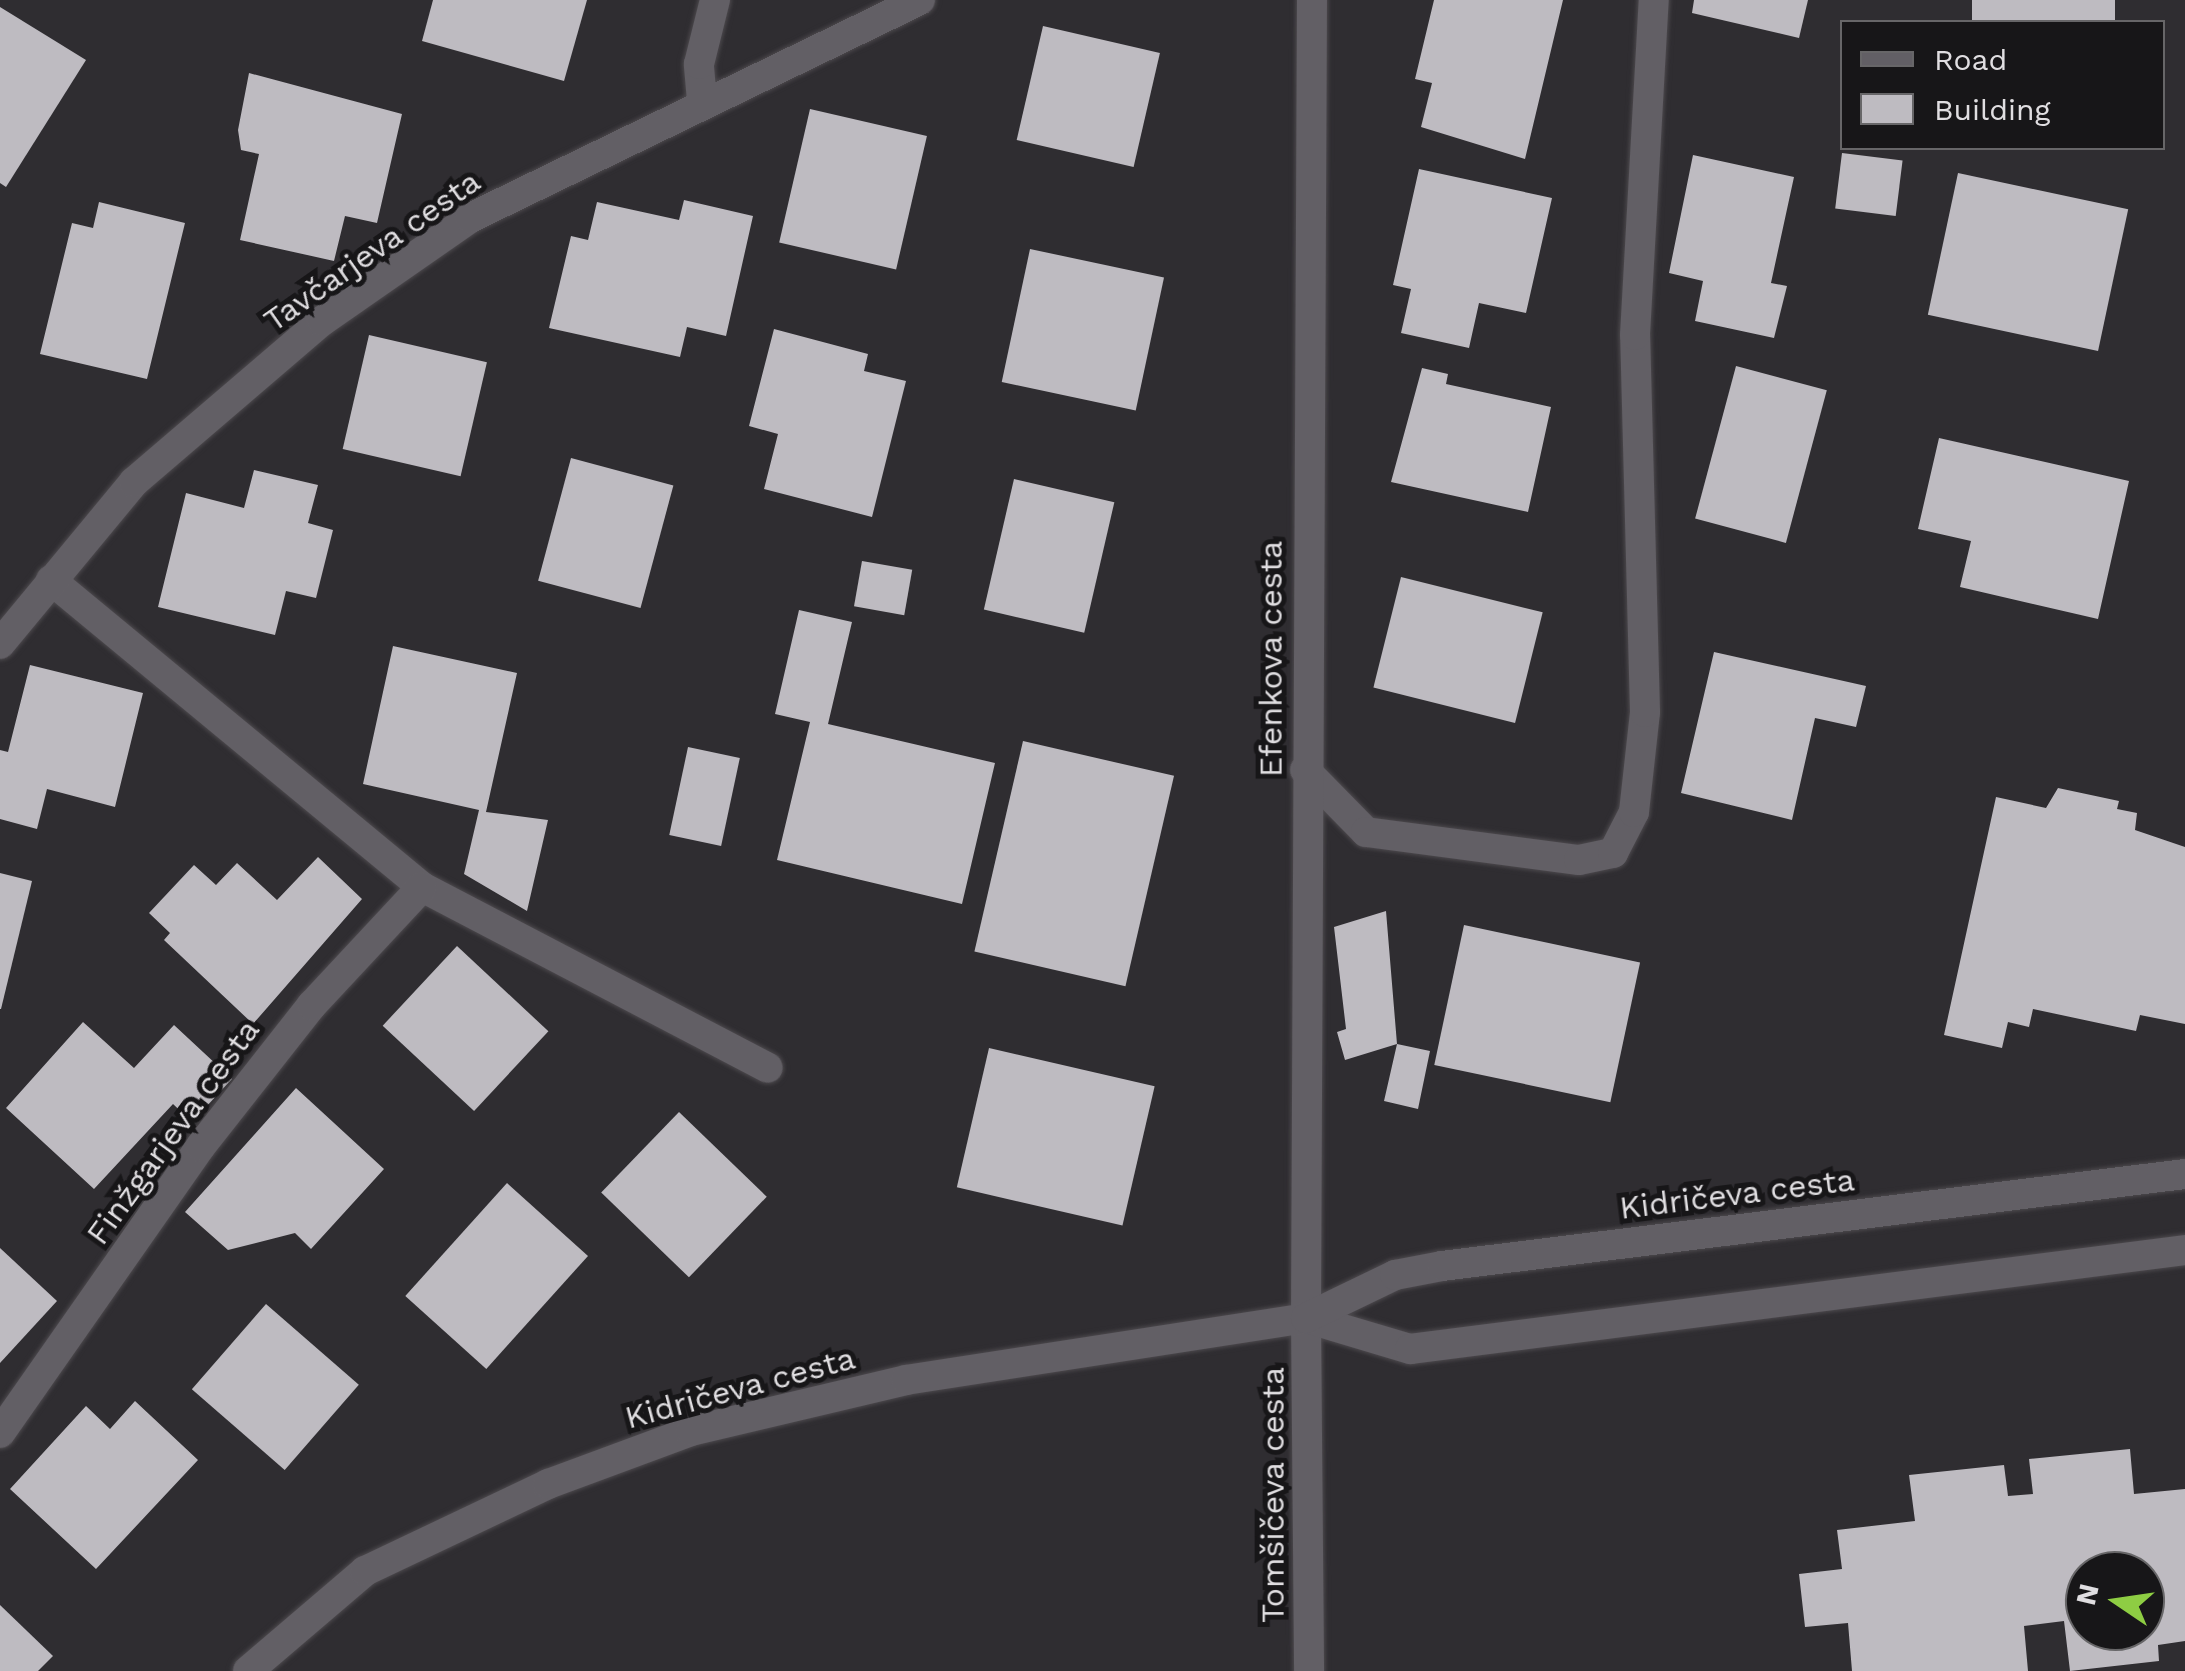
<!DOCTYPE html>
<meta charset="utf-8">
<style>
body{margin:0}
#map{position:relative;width:2185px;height:1671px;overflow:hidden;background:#2f2d31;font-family:"Work Sans",sans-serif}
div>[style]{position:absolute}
.building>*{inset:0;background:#bebbc1;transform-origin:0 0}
.roads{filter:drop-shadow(0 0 2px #4c494d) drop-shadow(0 0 2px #4c494d)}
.minor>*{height:30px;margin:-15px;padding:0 15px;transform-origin:15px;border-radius:15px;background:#625f65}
.tertiary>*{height:30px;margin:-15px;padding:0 15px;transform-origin:15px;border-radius:15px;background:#625f65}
.secondary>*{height:30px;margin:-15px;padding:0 15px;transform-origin:15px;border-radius:15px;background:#625f65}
span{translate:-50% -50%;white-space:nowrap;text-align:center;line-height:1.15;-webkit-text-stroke:10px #171618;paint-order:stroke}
.street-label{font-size:32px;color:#e0dee1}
.legend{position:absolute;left:1840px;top:20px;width:325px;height:130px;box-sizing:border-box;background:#171618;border:2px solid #676668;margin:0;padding:12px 18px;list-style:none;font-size:30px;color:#e0dee1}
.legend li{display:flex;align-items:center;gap:20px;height:50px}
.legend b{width:50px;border:2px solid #676668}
.north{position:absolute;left:2065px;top:1551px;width:100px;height:100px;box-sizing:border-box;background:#171618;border:2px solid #676668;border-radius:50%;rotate:283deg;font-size:28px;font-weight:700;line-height:40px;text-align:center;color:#e0dee1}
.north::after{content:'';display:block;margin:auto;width:35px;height:45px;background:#8ecd43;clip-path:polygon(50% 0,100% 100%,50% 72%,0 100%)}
</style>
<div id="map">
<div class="building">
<i style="clip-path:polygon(433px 0,587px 0,564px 81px,422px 41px)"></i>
<i style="clip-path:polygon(1434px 0,1563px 0,1525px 159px,1421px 127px,1432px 83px,1415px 79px)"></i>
<i style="clip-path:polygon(1694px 0,1808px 0,1799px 38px,1692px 13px)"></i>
<i style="left:1972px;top:0;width:143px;height:23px"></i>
<i style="clip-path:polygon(0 7px,86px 60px,6px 187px,0 183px)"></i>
<i style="left:1043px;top:26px;width:120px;height:117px;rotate:13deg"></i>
<i style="clip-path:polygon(249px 73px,402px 114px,377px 223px,345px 216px,334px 261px,240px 240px,259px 154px,241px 150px,238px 130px)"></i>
<i style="left:810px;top:109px;width:120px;height:137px;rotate:13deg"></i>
<i style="left:1842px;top:153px;width:61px;height:56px;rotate:7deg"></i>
<i style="clip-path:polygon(1693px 155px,1794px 177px,1771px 283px,1787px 286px,1774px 338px,1695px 321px,1703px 281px,1669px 273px)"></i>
<i style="clip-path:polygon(1419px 169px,1552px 198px,1526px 313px,1479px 303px,1469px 348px,1401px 333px,1411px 289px,1393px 285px)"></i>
<i style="left:1958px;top:173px;width:174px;height:145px;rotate:12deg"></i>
<i style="clip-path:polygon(684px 200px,753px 216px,726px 336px,687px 327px,680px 357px,549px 328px,571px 236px,588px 240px,597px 202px,679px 220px)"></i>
<i style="clip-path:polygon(99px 202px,185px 223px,147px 379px,40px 354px,72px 223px,93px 228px)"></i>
<i style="left:1030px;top:249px;width:137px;height:136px;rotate:12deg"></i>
<i style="clip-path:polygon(774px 329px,868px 354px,864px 371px,906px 381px,872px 517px,764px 489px,778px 434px,749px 426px)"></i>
<i style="left:369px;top:335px;width:121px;height:117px;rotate:13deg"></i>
<i style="left:1736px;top:366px;width:94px;height:158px;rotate:15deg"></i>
<i style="clip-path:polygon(1422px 368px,1448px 374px,1446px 384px,1551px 407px,1528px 512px,1391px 482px)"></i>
<i style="clip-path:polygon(1939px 438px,2129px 481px,2098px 619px,1960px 587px,1971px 541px,1918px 529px)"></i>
<i style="left:571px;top:458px;width:106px;height:127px;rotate:15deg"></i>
<i style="clip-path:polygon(254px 470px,318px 485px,308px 523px,333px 530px,316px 598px,286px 591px,275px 635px,158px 607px,186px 493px,244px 508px)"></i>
<i style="left:1014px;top:479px;width:103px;height:134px;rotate:13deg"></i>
<i style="left:862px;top:561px;width:51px;height:46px;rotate:10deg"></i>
<i style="left:1401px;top:577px;width:146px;height:114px;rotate:14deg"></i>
<i style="clip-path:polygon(799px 610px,852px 622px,828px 724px,995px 763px,962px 904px,777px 860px,810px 722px,775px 714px)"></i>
<i style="clip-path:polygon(393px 646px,517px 673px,486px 812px,548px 820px,527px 911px,464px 874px,479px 810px,363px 784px)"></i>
<i style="clip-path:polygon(1714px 652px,1866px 686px,1856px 727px,1815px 718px,1792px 820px,1681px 793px)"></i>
<i style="clip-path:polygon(30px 665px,143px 693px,115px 807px,47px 789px,37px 829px,0 819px,0 750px,8px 752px)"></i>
<i style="left:1023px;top:741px;width:155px;height:216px;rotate:13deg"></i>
<i style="left:688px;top:747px;width:53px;height:90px;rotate:12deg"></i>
<i style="clip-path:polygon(2058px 788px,2119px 801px,2117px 809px,2137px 813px,2135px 830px,2185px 847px,2185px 1024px,2140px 1015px,2136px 1031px,2033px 1009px,2029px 1027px,2008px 1022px,2002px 1048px,1944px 1035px,1996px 797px,2046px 808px)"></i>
<i style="clip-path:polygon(318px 857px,362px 899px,253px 1024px,164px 940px,170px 933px,149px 913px,194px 865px,216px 885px,237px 863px,277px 900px)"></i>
<i style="clip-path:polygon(0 873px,32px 881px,1px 1009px,0 1009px)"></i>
<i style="clip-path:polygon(1386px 911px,1397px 1044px,1430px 1051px,1418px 1109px,1384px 1101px,1397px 1044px,1345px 1060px,1337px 1032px,1346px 1029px,1334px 927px)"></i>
<i style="left:1464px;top:925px;width:180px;height:143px;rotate:12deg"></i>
<i style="left:457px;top:946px;width:125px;height:109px;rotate:43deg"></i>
<i style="clip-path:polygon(83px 1022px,134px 1068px,174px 1025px,232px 1079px,192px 1122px,173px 1104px,94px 1189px,6px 1108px)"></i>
<i style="left:989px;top:1048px;width:170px;height:143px;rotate:13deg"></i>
<i style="clip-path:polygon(296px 1088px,384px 1169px,311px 1249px,295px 1233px,228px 1250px,185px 1212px)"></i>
<i style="left:679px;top:1112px;width:122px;height:112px;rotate:44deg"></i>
<i style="left:507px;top:1183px;width:109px;height:152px;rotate:42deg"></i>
<i style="clip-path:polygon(0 1248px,57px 1301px,0 1363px)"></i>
<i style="left:266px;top:1304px;width:123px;height:113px;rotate:41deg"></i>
<i style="clip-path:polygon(135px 1401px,198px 1460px,96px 1569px,10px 1489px,86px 1406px,110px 1429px)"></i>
<i style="clip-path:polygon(evenodd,2130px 1449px,2134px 1494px,2185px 1489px,2185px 1641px,2158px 1645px,2159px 1661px,2070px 1671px,2064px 1621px,2024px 1626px,2028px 1671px,1852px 1671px,1848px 1623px,1805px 1627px,1799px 1574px,1842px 1569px,1837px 1530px,1915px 1521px,1909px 1475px,2004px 1465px,2008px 1496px,2033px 1494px,2029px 1459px,2130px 1449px,2085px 1571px,2145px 1571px,2145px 1631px,2085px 1631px,2085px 1571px)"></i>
<i style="clip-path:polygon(0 1605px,53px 1656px,38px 1671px,0 1671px)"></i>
</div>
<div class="roads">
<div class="minor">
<i style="left:702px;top:101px;width:37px;rotate:-95deg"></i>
<i style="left:699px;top:64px;width:66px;rotate:-76deg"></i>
<i style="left:51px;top:580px;width:482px;rotate:39.6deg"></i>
<i style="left:422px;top:887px;width:390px;rotate:27.6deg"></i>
<i style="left:0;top:644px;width:210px;rotate:-50.4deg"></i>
<i style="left:134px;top:482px;width:248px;rotate:-40.6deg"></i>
<i style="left:322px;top:321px;width:180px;rotate:-34.8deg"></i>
<i style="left:470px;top:218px;width:500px;rotate:-25.85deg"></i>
<i style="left:1305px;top:770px;width:87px;rotate:45.5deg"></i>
<i style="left:1366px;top:832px;width:215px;rotate:7.5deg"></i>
<i style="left:1579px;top:860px;width:35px;rotate:-12deg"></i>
<i style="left:1613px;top:853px;width:46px;rotate:-62.9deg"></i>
<i style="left:1634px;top:812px;width:101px;rotate:-83.7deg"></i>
<i style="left:1645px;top:712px;width:377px;rotate:-91.5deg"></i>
<i style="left:1635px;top:335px;width:336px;rotate:-86.8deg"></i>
<i style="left:1306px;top:1318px;width:1318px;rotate:-89.74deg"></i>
<i style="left:0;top:1433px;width:350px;rotate:-55deg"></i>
<i style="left:201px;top:1146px;width:179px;rotate:-51.8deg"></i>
<i style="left:312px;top:1005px;width:161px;rotate:-47deg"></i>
</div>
<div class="tertiary">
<i style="left:1306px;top:1318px;width:353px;rotate:89.5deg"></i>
</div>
<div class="secondary">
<i style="left:1306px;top:1318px;width:109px;rotate:16.6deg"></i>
<i style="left:1410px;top:1349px;width:781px;rotate:-7.28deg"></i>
<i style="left:248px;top:1671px;width:154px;rotate:-40.5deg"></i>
<i style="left:365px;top:1571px;width:203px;rotate:-25.4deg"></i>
<i style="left:548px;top:1484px;width:153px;rotate:-20.3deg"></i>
<i style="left:691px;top:1431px;width:221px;rotate:-13.3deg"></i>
<i style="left:906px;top:1380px;width:405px;rotate:-8.8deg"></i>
<i style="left:1306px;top:1318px;width:99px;rotate:-25.8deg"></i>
<i style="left:1395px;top:1275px;width:48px;rotate:-10.8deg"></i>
<i style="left:1442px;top:1266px;width:749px;rotate:-7.06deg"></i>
</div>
</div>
<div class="street-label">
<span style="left:372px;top:251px;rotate:-35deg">Tavčarjeva cesta</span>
<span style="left:1271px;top:659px;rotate:-90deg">Efenkova cesta</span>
<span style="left:173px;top:1132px;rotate:-54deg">Finžgarjeva cesta</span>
<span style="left:1737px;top:1194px;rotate:-7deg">Kidričeva cesta</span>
<span style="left:740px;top:1388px;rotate:-15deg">Kidričeva cesta</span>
<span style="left:1273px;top:1495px;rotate:-90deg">Tomšičeva cesta</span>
</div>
<ul class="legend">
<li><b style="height:12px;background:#625f65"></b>Road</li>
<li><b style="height:28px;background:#bebbc1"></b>Building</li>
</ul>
<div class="north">N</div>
</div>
